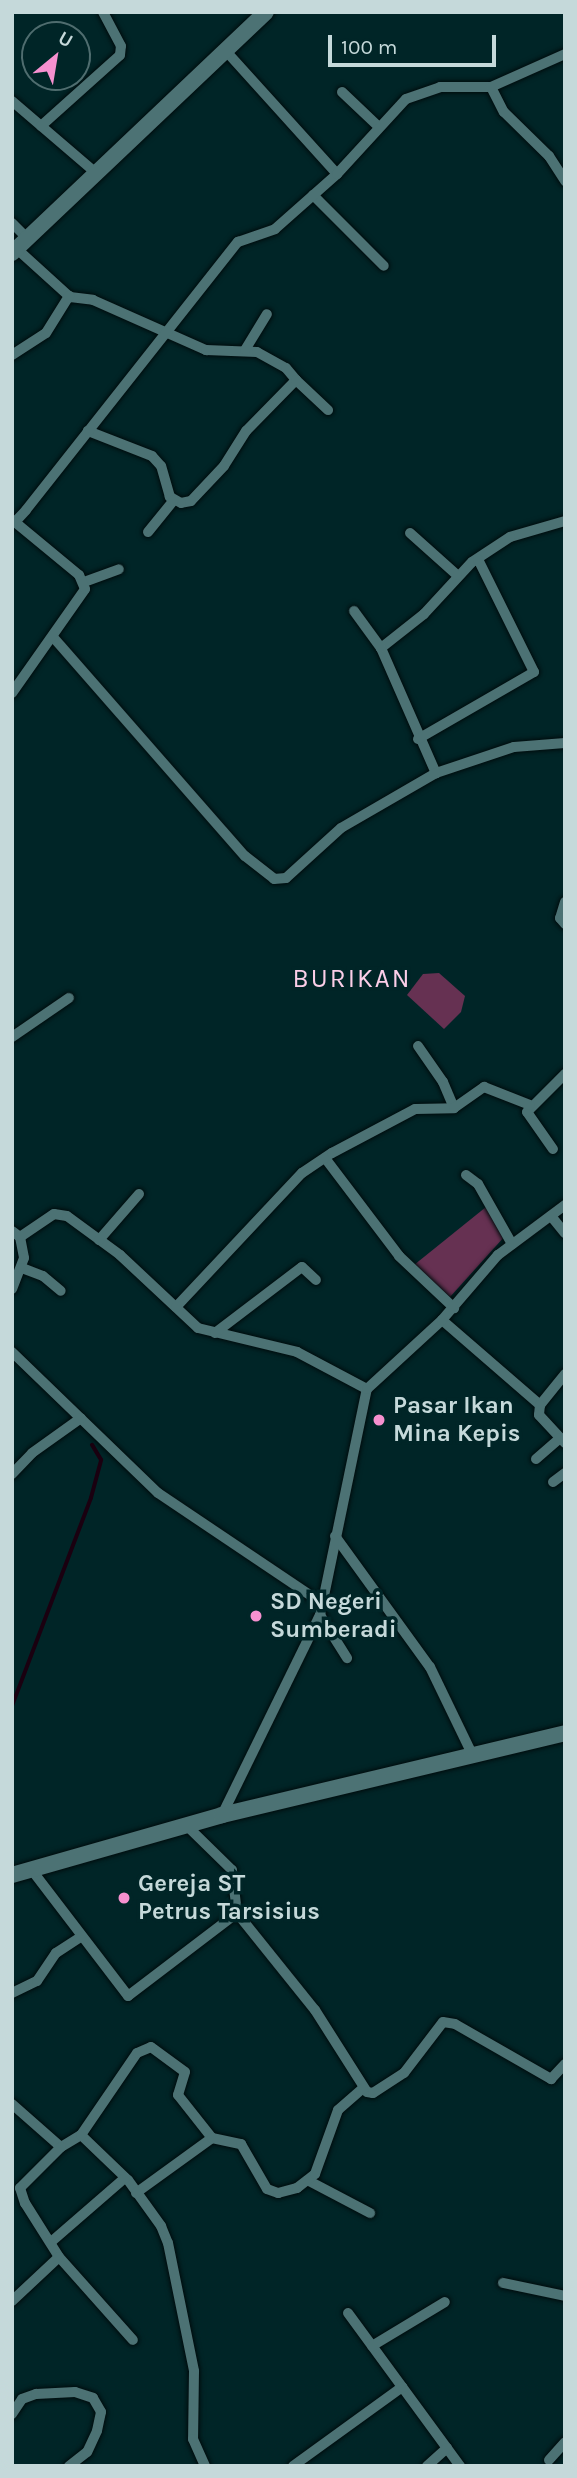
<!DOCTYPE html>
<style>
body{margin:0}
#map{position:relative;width:577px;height:2478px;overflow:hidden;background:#002527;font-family:Karla,sans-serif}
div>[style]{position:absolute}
.green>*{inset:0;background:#663152}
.stream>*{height:3.5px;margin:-1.75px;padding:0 1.75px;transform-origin:1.75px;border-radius:1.75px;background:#1a0010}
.roads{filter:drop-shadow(0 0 2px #000c0d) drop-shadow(0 0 2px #000c0d)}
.minor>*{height:10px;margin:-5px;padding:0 5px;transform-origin:5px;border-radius:5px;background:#4c7274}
.secondary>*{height:16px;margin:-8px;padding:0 8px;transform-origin:8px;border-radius:8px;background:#4c7274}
.dots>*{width:19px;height:19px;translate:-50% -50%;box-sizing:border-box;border:4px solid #002527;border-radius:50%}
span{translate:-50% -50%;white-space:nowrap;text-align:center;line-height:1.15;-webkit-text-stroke:7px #002527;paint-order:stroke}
.poi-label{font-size:24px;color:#c5d9da;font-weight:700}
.left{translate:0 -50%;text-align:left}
.neighbourhood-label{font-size:26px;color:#fbcee8;letter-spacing:2px}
.frame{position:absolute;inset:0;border:14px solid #c5d9da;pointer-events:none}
.north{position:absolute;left:21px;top:21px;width:70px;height:70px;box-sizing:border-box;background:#002527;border:2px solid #4f6d6f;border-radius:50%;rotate:30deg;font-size:19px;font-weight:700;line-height:28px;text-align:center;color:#c5d9da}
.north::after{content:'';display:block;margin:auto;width:24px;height:32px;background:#f690cf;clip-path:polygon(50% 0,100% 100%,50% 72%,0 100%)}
.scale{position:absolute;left:328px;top:35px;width:168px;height:32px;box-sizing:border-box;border:4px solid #c5d9da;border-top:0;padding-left:9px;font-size:21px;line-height:24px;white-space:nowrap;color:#c5d9da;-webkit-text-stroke:5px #002527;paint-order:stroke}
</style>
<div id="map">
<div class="green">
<i style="clip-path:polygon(439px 973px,465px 996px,461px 1012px,444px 1029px,407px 995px,423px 974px)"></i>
<i style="clip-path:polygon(486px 1207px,505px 1236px,450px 1297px,414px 1265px)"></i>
</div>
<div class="stream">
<i style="left:12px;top:1706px;width:222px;rotate:-69.2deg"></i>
<i style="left:91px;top:1498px;width:39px;rotate:-75deg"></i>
<i style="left:101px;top:1460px;width:17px;rotate:-121deg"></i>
</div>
<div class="roads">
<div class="minor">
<i style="left:225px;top:50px;width:167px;rotate:47.9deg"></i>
<i style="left:491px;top:87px;width:28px;rotate:63deg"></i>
<i style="left:504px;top:112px;width:63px;rotate:44.4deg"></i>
<i style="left:549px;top:156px;width:30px;rotate:57deg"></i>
<i style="left:342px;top:92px;width:51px;rotate:43.4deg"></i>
<i style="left:12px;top:101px;width:111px;rotate:40.6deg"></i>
<i style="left:41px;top:126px;width:106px;rotate:-41.9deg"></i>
<i style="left:120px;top:55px;width:9px;rotate:-84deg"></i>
<i style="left:121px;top:46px;width:38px;rotate:-118deg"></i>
<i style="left:313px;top:195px;width:100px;rotate:45deg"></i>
<i style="left:12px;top:223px;width:24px;rotate:45deg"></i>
<i style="left:17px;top:249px;width:72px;rotate:42.2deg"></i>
<i style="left:70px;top:297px;width:23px;rotate:7deg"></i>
<i style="left:93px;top:300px;width:124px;rotate:23.9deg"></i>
<i style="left:206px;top:350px;width:51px;rotate:2.2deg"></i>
<i style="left:257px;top:352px;width:33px;rotate:29deg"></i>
<i style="left:286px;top:368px;width:16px;rotate:50deg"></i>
<i style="left:296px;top:380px;width:71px;rotate:134.4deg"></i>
<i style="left:246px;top:431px;width:41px;rotate:122.2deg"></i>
<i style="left:224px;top:466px;width:48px;rotate:133.3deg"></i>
<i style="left:191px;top:501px;width:10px;rotate:169deg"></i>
<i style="left:181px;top:503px;width:13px;rotate:-151deg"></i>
<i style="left:170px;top:497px;width:32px;rotate:-106deg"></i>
<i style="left:161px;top:466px;width:13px;rotate:-132deg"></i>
<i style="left:152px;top:456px;width:69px;rotate:-158.7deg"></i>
<i style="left:245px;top:350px;width:42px;rotate:-58.6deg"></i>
<i style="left:12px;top:355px;width:40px;rotate:-32.9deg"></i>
<i style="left:46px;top:333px;width:44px;rotate:-58.1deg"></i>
<i style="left:296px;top:380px;width:44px;rotate:43.2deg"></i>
<i style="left:12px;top:520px;width:4px;rotate:34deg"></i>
<i style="left:15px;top:522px;width:16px;rotate:-47deg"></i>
<i style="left:26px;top:510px;width:342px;rotate:-51.7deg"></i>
<i style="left:238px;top:242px;width:39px;rotate:-19deg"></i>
<i style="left:275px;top:229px;width:83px;rotate:-41.6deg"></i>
<i style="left:337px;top:174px;width:102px;rotate:-47.4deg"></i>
<i style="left:406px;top:99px;width:36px;rotate:-19deg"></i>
<i style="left:440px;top:87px;width:51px"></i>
<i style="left:491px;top:87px;width:81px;rotate:-24deg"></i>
<i style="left:565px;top:521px;width:57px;rotate:163.8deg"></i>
<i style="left:510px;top:537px;width:45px;rotate:146.7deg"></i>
<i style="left:472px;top:562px;width:71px;rotate:132.7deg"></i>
<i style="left:424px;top:614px;width:55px;rotate:141.7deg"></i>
<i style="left:381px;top:648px;width:137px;rotate:66.3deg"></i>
<i style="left:436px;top:773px;width:82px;rotate:-18.4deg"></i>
<i style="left:514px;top:747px;width:51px;rotate:-4.5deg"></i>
<i style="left:148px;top:532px;width:41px;rotate:-50.9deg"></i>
<i style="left:410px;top:533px;width:63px;rotate:41.8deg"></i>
<i style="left:84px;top:582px;width:37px;rotate:-20deg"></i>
<i style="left:354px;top:611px;width:46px;rotate:53.9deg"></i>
<i style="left:53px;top:637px;width:291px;rotate:48.8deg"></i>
<i style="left:245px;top:856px;width:37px;rotate:38deg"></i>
<i style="left:274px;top:879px;width:12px;rotate:-5deg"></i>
<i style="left:286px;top:878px;width:74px;rotate:-42.3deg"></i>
<i style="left:341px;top:828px;width:110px;rotate:-30.1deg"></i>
<i style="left:12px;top:693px;width:127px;rotate:-54.9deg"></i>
<i style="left:85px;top:589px;width:15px;rotate:-113deg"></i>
<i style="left:79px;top:575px;width:83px;rotate:-140.4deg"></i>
<i style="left:418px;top:739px;width:134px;rotate:-30deg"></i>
<i style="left:534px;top:672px;width:126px;rotate:-116.4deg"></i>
<i style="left:565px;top:902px;width:17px;rotate:107deg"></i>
<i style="left:560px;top:918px;width:8px;rotate:50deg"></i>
<i style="left:12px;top:1037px;width:69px;rotate:-34.4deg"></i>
<i style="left:418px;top:1046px;width:44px;rotate:55.2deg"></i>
<i style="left:443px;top:1082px;width:28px;rotate:67deg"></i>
<i style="left:553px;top:1149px;width:45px;rotate:-125.1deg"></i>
<i style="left:527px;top:1112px;width:54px;rotate:-45deg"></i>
<i style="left:325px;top:1158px;width:123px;rotate:52.9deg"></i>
<i style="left:399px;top:1256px;width:76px;rotate:43.4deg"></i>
<i style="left:466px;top:1175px;width:15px;rotate:37deg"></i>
<i style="left:478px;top:1184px;width:69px;rotate:60.5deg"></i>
<i style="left:551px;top:1216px;width:22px;rotate:51deg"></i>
<i style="left:12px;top:1231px;width:10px;rotate:37deg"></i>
<i style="left:20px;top:1237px;width:21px;rotate:79deg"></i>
<i style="left:24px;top:1258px;width:33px;rotate:111deg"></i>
<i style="left:20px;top:1237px;width:41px;rotate:-34.1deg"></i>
<i style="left:54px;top:1214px;width:13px;rotate:9deg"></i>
<i style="left:67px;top:1216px;width:66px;rotate:36.3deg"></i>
<i style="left:120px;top:1255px;width:107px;rotate:43.1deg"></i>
<i style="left:198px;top:1328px;width:102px;rotate:13.6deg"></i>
<i style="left:297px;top:1352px;width:79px;rotate:27.9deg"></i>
<i style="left:99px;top:1240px;width:61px;rotate:-49deg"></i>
<i style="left:22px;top:1268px;width:22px;rotate:21deg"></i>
<i style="left:43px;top:1276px;width:23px;rotate:40deg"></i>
<i style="left:176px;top:1307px;width:184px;rotate:-46.8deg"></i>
<i style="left:302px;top:1173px;width:36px;rotate:-34deg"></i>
<i style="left:332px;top:1153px;width:94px;rotate:-27.9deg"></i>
<i style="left:415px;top:1109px;width:39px;rotate:-1deg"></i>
<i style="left:454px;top:1108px;width:37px;rotate:-35deg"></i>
<i style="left:484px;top:1087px;width:49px;rotate:21.4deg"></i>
<i style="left:442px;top:1320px;width:130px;rotate:40.9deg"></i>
<i style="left:540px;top:1405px;width:40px;rotate:-51deg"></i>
<i style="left:215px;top:1333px;width:109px;rotate:-37.2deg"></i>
<i style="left:302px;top:1267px;width:19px;rotate:43deg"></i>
<i style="left:12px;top:1352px;width:203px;rotate:44deg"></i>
<i style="left:158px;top:1493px;width:197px;rotate:33.9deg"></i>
<i style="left:540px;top:1405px;width:10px;rotate:96deg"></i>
<i style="left:539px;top:1415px;width:38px;rotate:47deg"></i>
<i style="left:536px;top:1459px;width:32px;rotate:-41deg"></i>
<i style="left:12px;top:1474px;width:29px;rotate:-46deg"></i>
<i style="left:32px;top:1453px;width:60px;rotate:-35.5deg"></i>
<i style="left:553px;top:1482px;width:15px;rotate:-37deg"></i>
<i style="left:335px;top:1536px;width:162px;rotate:54.1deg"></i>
<i style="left:430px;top:1667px;width:99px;rotate:64.2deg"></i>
<i style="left:320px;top:1615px;width:51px;rotate:57.9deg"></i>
<i style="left:222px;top:1815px;width:223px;rotate:-63.9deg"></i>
<i style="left:320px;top:1615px;width:231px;rotate:-78.3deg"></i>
<i style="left:367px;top:1389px;width:102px;rotate:-42.6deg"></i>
<i style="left:442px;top:1320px;width:86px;rotate:-49.3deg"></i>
<i style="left:498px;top:1255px;width:84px;rotate:-36.7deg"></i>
<i style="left:186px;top:1825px;width:64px;rotate:44.4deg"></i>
<i style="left:232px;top:1870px;width:43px;rotate:83.4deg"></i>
<i style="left:237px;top:1913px;width:124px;rotate:51.2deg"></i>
<i style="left:315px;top:2010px;width:97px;rotate:57.6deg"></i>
<i style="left:367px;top:2092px;width:6px;rotate:9deg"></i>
<i style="left:373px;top:2093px;width:37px;rotate:-33deg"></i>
<i style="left:404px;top:2073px;width:64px;rotate:-52.6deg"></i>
<i style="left:443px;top:2022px;width:12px;rotate:9deg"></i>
<i style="left:455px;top:2024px;width:111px;rotate:29.8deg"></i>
<i style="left:551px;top:2079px;width:21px;rotate:-47deg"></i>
<i style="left:31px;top:1869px;width:160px;rotate:52.6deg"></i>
<i style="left:128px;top:1996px;width:137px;rotate:-37.3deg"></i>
<i style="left:12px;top:1993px;width:28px;rotate:-26deg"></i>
<i style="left:37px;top:1981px;width:34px;rotate:-56deg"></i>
<i style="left:56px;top:1953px;width:30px;rotate:-33deg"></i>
<i style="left:12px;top:2104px;width:65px;rotate:41.3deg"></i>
<i style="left:61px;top:2147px;width:23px;rotate:-31deg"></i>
<i style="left:81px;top:2135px;width:65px;rotate:43.8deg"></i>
<i style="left:128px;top:2180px;width:57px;rotate:54.3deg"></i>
<i style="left:161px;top:2226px;width:18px;rotate:68deg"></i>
<i style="left:168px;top:2243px;width:131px;rotate:78.5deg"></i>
<i style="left:194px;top:2371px;width:68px;rotate:90.8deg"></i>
<i style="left:193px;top:2439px;width:30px;rotate:66deg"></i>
<i style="left:81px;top:2135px;width:99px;rotate:-55.7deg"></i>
<i style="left:137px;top:2053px;width:15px;rotate:-23deg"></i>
<i style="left:151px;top:2047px;width:42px;rotate:36.3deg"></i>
<i style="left:185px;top:2072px;width:24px;rotate:107deg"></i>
<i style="left:178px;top:2095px;width:55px;rotate:51.7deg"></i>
<i style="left:61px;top:2147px;width:58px;rotate:135deg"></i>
<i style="left:20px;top:2188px;width:16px;rotate:72deg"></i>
<i style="left:25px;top:2203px;width:64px;rotate:57.8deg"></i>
<i style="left:59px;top:2257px;width:111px;rotate:48.3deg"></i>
<i style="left:309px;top:2181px;width:69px;rotate:27.7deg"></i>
<i style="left:136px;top:2193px;width:94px;rotate:-35.9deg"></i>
<i style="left:212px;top:2138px;width:30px;rotate:12deg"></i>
<i style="left:241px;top:2144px;width:52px;rotate:60deg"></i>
<i style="left:267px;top:2189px;width:12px;rotate:20deg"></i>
<i style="left:278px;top:2193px;width:20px;rotate:-15deg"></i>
<i style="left:297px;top:2188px;width:23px;rotate:-38deg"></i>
<i style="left:315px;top:2174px;width:68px;rotate:-70.2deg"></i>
<i style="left:338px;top:2110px;width:33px;rotate:-41deg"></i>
<i style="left:51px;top:2242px;width:98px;rotate:-40.9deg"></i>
<i style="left:503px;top:2283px;width:63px;rotate:11.8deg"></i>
<i style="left:12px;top:2301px;width:64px;rotate:-43.1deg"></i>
<i style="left:348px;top:2313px;width:190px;rotate:53.8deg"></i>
<i style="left:372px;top:2346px;width:85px;rotate:-31.1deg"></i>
<i style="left:12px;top:2414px;width:18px;rotate:-56deg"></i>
<i style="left:22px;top:2399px;width:15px;rotate:-20deg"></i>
<i style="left:36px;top:2394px;width:39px;rotate:-3deg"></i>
<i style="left:75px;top:2392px;width:19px;rotate:18deg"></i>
<i style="left:93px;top:2398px;width:16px;rotate:60deg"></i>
<i style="left:101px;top:2412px;width:19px;rotate:102deg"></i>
<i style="left:97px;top:2431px;width:23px;rotate:115deg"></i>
<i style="left:87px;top:2452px;width:23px;rotate:142deg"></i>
<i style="left:549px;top:2460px;width:24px;rotate:-48deg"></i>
<i style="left:293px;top:2466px;width:135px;rotate:-35.9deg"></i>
<i style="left:427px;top:2466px;width:27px;rotate:-42deg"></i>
</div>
<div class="secondary">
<i style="left:12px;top:253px;width:350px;rotate:-43.5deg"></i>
<i style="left:12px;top:1875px;width:218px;rotate:-15.9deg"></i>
<i style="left:222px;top:1815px;width:353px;rotate:-13.4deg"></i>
</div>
</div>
<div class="dots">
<i style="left:379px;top:1420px;background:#f690cf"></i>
<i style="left:256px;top:1616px;background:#f690cf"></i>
<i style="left:124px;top:1898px;background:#f690cf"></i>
</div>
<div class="poi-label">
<span class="left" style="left:393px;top:1420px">Pasar Ikan<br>Mina Kepis</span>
<span class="left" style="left:270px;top:1616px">SD Negeri<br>Sumberadi</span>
<span class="left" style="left:138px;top:1898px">Gereja ST<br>Petrus Tarsisius</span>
</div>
<div class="neighbourhood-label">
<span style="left:352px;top:979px">BURIKAN</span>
</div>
<div class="frame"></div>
<div class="north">U</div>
<div class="scale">100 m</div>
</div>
